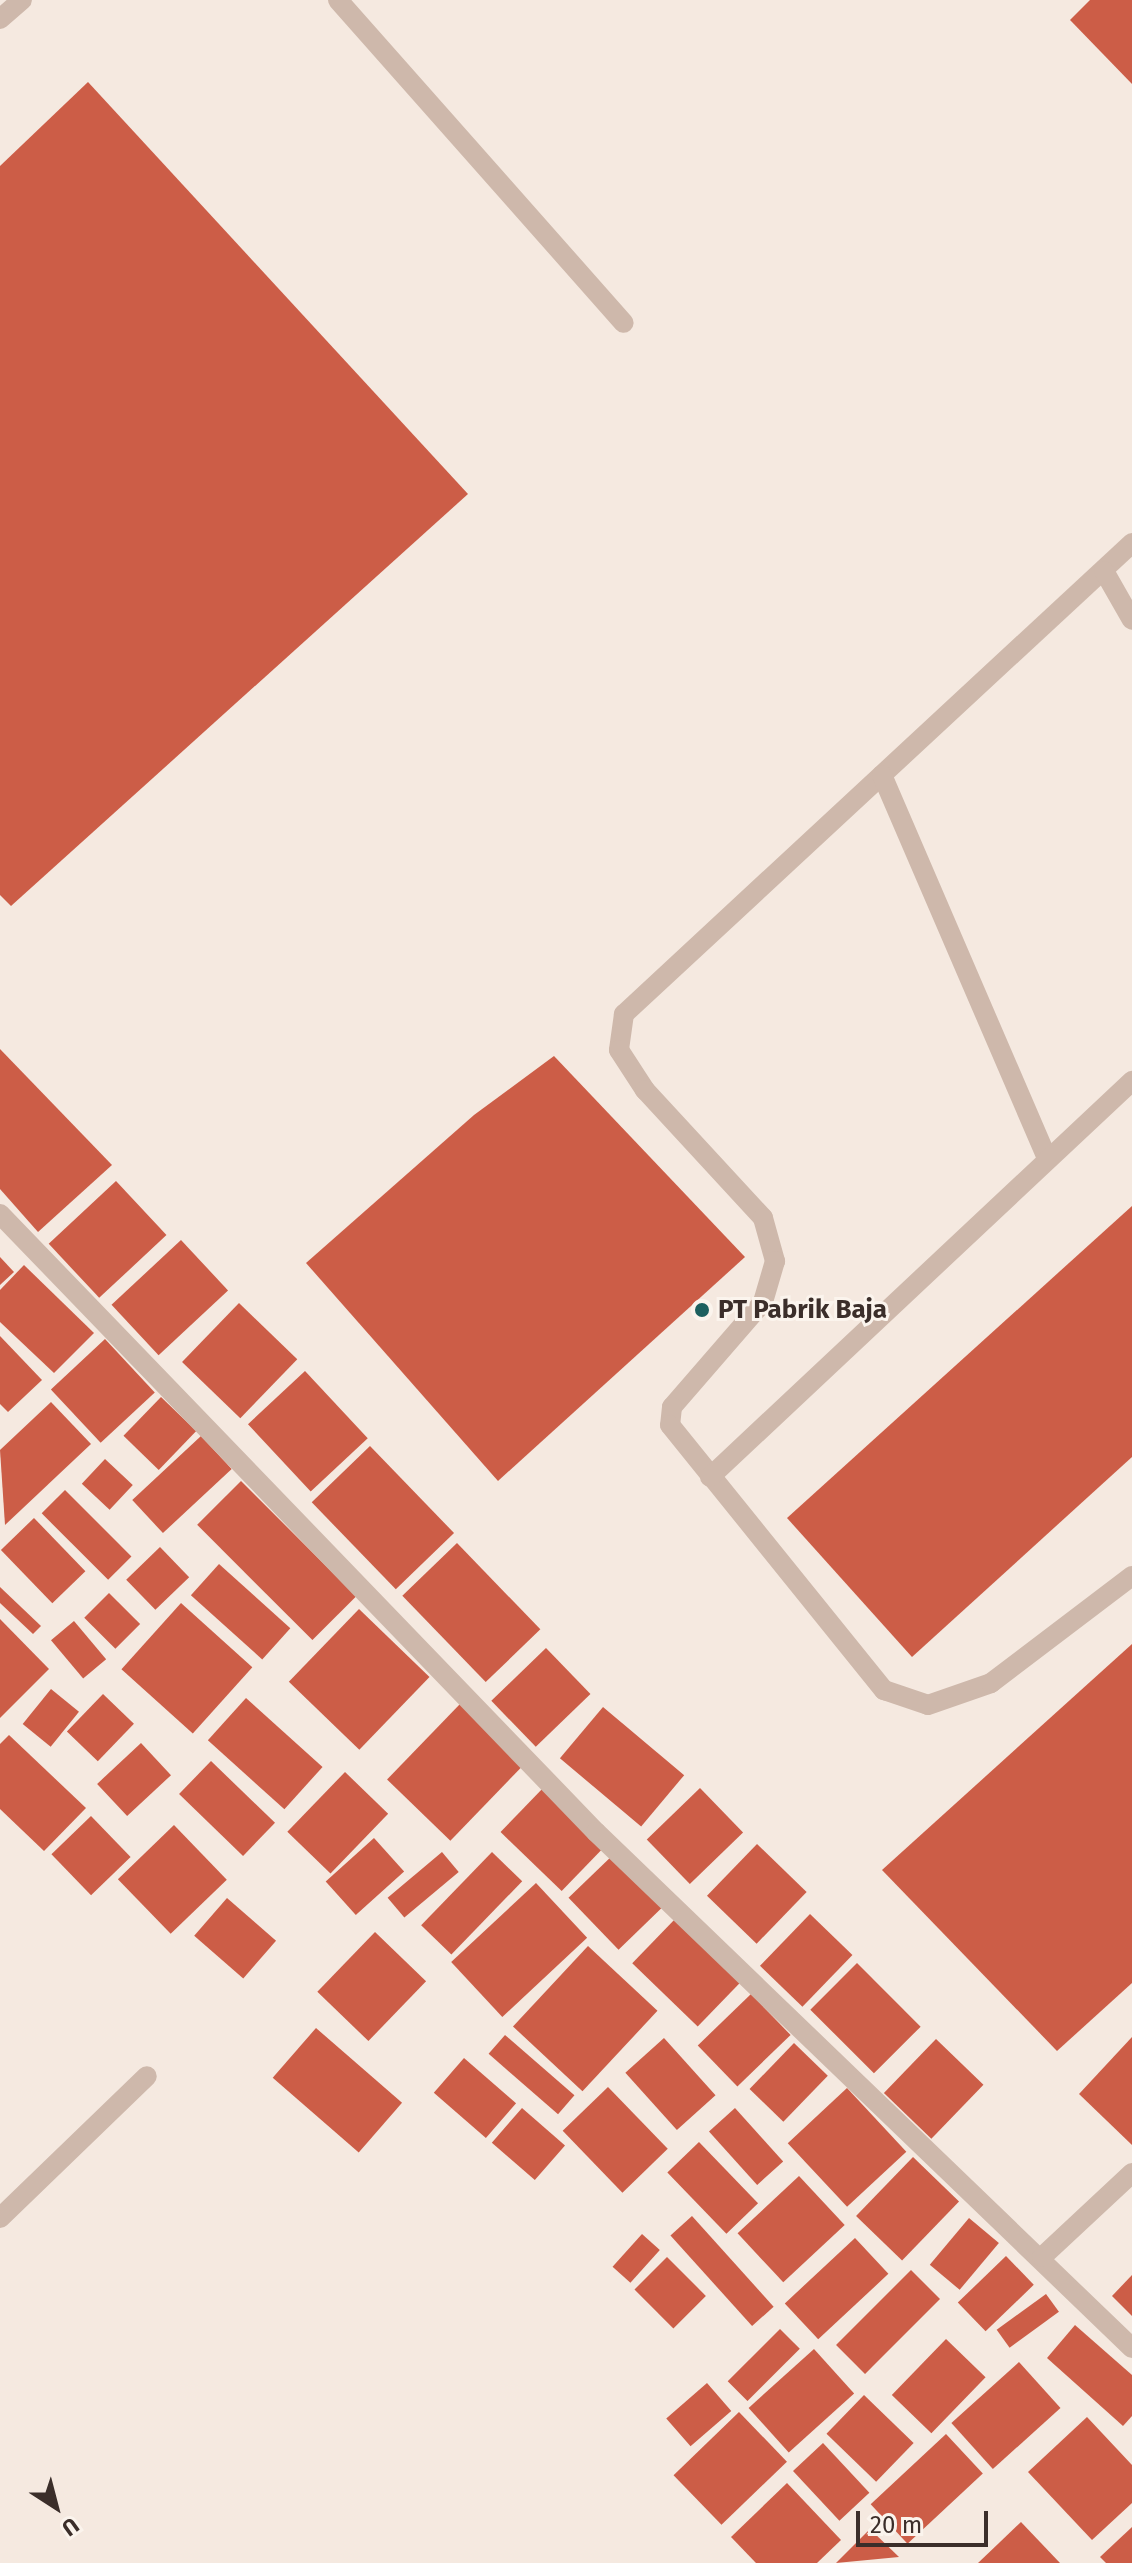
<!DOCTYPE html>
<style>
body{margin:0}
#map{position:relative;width:1132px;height:2563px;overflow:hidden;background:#f5e9e0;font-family:"Fira Sans",sans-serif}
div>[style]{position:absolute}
.building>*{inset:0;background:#cc5d47;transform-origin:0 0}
.minor>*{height:20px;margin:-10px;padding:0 10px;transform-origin:10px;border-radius:10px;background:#ceb8ab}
.dots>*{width:22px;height:22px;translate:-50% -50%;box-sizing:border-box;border:4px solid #fbf4ed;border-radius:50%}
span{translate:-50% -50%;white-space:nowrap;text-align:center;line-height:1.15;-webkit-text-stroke:6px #fbf4ed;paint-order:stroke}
.poi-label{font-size:26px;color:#3b2e2a;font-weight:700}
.left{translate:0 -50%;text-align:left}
.north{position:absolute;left:16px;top:2467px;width:80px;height:80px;-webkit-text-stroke:6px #fbf4ed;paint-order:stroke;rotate:144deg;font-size:22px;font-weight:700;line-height:32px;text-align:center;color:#3b2e2a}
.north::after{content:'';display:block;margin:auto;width:28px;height:36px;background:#3b2e2a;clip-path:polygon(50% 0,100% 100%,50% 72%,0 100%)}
.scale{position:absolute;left:856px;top:2511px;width:132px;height:36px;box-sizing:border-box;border:4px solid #3b2e2a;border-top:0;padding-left:10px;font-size:24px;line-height:28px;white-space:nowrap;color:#3b2e2a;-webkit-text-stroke:6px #fbf4ed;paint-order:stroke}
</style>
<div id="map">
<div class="building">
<i style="clip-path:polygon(1090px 0,1132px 0,1132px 84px,1070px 20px)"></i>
<i style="clip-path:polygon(88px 82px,468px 494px,11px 906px,0 895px,0 166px)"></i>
<i style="clip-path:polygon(0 1049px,112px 1165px,38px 1232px,0 1189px)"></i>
<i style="clip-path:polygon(554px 1056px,745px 1257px,498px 1481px,306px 1263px,474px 1115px)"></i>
<i style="left:116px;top:1181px;width:74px;height:92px;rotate:47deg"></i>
<i style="clip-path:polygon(1132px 1206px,1132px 1457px,912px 1657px,787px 1518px)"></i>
<i style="left:181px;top:1240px;width:69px;height:95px;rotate:47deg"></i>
<i style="clip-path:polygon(0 1257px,14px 1272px,0 1285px)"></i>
<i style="clip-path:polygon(24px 1265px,94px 1333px,54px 1373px,0 1322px,0 1290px)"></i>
<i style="left:239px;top:1303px;width:81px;height:82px;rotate:44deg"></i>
<i style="clip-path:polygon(0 1336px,42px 1380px,8px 1412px,0 1404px)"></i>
<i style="left:105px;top:1339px;width:73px;height:74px;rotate:47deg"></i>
<i style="left:305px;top:1371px;width:92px;height:78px;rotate:47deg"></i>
<i style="left:161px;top:1397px;width:49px;height:54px;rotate:44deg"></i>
<i style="clip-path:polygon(51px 1402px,91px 1444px,5px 1525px,0 1450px)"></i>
<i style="left:201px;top:1436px;width:45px;height:94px;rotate:47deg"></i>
<i style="left:370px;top:1446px;width:121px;height:81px;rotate:46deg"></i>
<i style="left:105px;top:1459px;width:38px;height:34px;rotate:43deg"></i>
<i style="left:241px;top:1481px;width:163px;height:62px;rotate:45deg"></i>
<i style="left:65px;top:1490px;width:94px;height:33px;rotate:45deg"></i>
<i style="left:34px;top:1518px;width:74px;height:46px;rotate:46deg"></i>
<i style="left:457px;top:1543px;width:120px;height:76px;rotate:46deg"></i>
<i style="left:160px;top:1547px;width:42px;height:47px;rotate:46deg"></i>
<i style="left:219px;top:1564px;width:96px;height:42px;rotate:42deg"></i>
<i style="clip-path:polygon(0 1587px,41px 1626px,33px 1634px,0 1603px)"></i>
<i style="left:109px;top:1593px;width:44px;height:35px;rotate:45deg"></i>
<i style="left:181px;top:1603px;width:96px;height:89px;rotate:42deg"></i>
<i style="left:359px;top:1609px;width:98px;height:101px;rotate:44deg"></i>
<i style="clip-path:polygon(0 1619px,49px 1669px,0 1718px)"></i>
<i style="left:74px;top:1621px;width:50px;height:30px;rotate:50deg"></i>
<i style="clip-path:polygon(1132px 1644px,1132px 1983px,1057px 2051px,882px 1870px)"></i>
<i style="left:546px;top:1648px;width:64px;height:76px;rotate:46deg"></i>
<i style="left:51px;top:1689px;width:36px;height:45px;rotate:39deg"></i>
<i style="left:103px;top:1694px;width:43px;height:52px;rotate:44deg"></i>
<i style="left:246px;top:1698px;width:103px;height:57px;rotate:42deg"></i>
<i style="left:460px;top:1704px;width:88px;height:105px;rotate:44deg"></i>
<i style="left:603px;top:1707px;width:106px;height:67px;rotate:40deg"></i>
<i style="clip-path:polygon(9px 1735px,86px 1808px,44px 1851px,0 1809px,0 1744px)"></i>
<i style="left:141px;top:1743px;width:44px;height:60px;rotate:47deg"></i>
<i style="left:211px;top:1761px;width:89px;height:46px;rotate:44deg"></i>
<i style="left:345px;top:1772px;width:60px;height:83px;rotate:44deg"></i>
<i style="left:545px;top:1786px;width:85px;height:64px;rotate:44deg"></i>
<i style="left:700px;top:1788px;width:62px;height:74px;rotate:46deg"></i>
<i style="left:91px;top:1816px;width:57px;height:55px;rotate:46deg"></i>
<i style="left:174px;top:1825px;width:76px;height:78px;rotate:46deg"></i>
<i style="left:374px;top:1838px;width:45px;height:65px;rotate:48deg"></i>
<i style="left:757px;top:1844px;width:69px;height:72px;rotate:44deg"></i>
<i style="left:442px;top:1852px;width:26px;height:71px;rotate:50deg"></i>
<i style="left:492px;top:1852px;width:42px;height:102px;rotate:44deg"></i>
<i style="left:616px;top:1852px;width:72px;height:66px;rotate:46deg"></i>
<i style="left:536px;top:1883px;width:75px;height:116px;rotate:47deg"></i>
<i style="left:227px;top:1898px;width:65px;height:50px;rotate:41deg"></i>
<i style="left:810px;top:1914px;width:59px;height:72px;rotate:44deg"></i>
<i style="left:676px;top:1918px;width:91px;height:63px;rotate:44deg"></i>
<i style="left:375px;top:1932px;width:71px;height:83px;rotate:44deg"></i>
<i style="left:588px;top:1946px;width:95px;height:110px;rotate:43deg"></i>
<i style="left:857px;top:1963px;width:90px;height:66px;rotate:45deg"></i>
<i style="left:751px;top:1994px;width:57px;height:74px;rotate:46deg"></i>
<i style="left:316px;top:2028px;width:114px;height:66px;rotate:41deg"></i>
<i style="left:505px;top:2035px;width:92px;height:25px;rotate:41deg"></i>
<i style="clip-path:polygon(1132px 2037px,1132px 2145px,1079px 2094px)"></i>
<i style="left:664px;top:2038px;width:77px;height:52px;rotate:48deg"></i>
<i style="left:936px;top:2039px;width:66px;height:75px;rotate:44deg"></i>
<i style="left:794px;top:2043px;width:47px;height:64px;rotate:44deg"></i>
<i style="left:464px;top:2058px;width:69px;height:46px;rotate:41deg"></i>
<i style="left:608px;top:2087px;width:86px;height:63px;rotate:46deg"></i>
<i style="left:847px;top:2088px;width:87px;height:81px;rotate:47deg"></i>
<i style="left:522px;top:2108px;width:57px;height:46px;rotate:41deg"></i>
<i style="left:735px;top:2108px;width:72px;height:35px;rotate:48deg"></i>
<i style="left:699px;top:2142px;width:85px;height:44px;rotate:46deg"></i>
<i style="left:913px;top:2157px;width:64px;height:82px;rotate:44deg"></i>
<i style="left:799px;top:2176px;width:67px;height:84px;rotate:47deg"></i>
<i style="left:692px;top:2216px;width:122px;height:29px;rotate:48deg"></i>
<i style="left:969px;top:2218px;width:39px;height:61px;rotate:40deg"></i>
<i style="left:642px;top:2234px;width:24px;height:44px;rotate:42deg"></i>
<i style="left:855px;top:2238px;width:49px;height:96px;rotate:47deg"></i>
<i style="left:1006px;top:2256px;width:40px;height:67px;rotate:46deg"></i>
<i style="left:667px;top:2257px;width:55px;height:46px;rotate:45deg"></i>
<i style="left:911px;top:2270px;width:41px;height:106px;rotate:45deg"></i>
<i style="clip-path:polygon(1132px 2275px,1132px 2316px,1112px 2296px)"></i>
<i style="left:1046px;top:2294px;width:22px;height:61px;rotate:54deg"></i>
<i style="clip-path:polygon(1075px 2325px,1132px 2375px,1132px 2416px,1123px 2426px,1047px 2358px)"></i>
<i style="left:780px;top:2329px;width:28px;height:74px;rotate:45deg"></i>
<i style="left:946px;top:2339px;width:55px;height:78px;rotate:44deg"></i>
<i style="left:814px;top:2349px;width:60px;height:88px;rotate:48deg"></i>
<i style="left:1019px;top:2362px;width:62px;height:91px;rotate:48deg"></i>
<i style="left:707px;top:2383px;width:37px;height:54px;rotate:49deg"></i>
<i style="left:864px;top:2395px;width:69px;height:54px;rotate:44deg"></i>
<i style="left:739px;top:2412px;width:69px;height:91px;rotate:46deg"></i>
<i style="clip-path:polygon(1087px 2417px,1132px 2465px,1132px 2503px,1092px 2540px,1028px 2472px)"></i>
<i style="left:946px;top:2434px;width:54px;height:103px;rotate:47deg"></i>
<i style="left:823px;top:2443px;width:68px;height:41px;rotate:47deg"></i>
<i style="clip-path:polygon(787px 2483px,841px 2540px,817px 2563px,756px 2563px,731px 2537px)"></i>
<i style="clip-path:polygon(1021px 2522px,1060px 2563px,978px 2563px)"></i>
<i style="clip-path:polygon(1132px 2527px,1132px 2563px,1106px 2563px,1100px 2557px)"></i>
<i style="clip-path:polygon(870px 2529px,899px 2557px,836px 2563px)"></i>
</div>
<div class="minor">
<i style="left:338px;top:0;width:431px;rotate:48.5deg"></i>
<i style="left:0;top:19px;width:29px;rotate:-41deg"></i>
<i style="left:1132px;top:543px;width:693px;rotate:137.16deg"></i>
<i style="left:624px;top:1014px;width:36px;rotate:98deg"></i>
<i style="left:619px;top:1050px;width:48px;rotate:57deg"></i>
<i style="left:645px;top:1090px;width:174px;rotate:47.3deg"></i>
<i style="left:763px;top:1218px;width:45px;rotate:74.4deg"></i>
<i style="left:775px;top:1261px;width:43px;rotate:106.3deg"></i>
<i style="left:763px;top:1302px;width:139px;rotate:130.9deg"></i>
<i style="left:672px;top:1407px;width:18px;rotate:96deg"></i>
<i style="left:670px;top:1425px;width:341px;rotate:51.1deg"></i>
<i style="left:884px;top:1690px;width:46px;rotate:18.8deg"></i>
<i style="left:928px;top:1705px;width:67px;rotate:-19.2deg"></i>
<i style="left:991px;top:1683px;width:177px;rotate:-37.2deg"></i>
<i style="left:1104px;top:571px;width:56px;rotate:60.3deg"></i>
<i style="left:882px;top:775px;width:414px;rotate:66.7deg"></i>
<i style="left:0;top:1214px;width:859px;rotate:46.04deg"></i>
<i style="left:596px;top:1832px;width:744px;rotate:43.91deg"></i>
<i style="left:710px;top:1477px;width:579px;rotate:-43.18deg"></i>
<i style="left:0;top:2218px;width:204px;rotate:-44deg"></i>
<i style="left:1042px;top:2257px;width:123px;rotate:-43deg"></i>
</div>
<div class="dots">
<i style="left:702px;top:1310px;background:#1d605f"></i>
</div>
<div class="poi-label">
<span class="left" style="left:718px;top:1310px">PT Pabrik Baja</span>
</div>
<div class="north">U</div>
<div class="scale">20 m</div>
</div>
